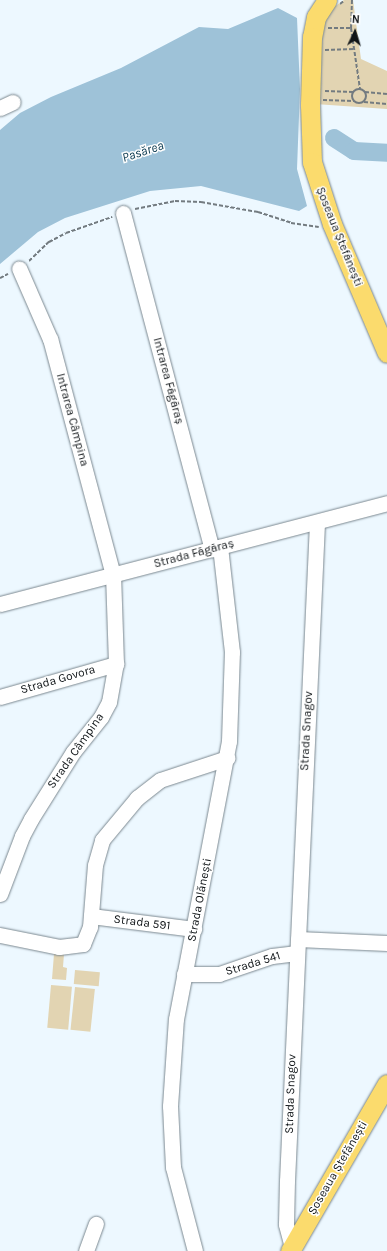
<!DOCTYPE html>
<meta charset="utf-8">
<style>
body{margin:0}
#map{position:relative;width:387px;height:1251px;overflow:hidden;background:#edf8ff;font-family:Karla,sans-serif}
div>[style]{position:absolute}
.green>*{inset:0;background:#e2d4b2;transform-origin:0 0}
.water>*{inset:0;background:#9ec2d8}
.river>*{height:18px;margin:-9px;padding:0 9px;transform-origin:9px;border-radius:9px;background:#9ec2d8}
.path>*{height:2px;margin-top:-1px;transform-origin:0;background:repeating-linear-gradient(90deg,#737b80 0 4px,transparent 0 6px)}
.path>.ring{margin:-1px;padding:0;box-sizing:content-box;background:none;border:2px solid #737b80;border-radius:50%}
.roads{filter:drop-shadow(0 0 1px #7b8890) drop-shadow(0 0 1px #7b8890)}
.minor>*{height:15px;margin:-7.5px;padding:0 7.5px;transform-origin:7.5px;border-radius:7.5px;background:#fff}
.major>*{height:19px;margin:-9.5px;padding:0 9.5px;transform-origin:9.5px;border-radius:9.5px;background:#fbdb6d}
span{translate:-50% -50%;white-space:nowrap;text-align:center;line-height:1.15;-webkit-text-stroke:3px #fff;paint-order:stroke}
.street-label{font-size:12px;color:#0f1417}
.water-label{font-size:13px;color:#07374e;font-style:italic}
.north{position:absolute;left:335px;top:12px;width:40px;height:40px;-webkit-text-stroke:3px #fff;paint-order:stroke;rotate:4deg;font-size:11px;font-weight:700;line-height:16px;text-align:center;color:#0f1417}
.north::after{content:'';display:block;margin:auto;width:14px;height:18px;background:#0f1417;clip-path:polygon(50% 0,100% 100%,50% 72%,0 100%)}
</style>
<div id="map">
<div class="green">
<i style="clip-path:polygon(344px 0,353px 0,361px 59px,387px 71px,387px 109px,315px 104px,322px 22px,331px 9px)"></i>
<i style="clip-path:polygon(54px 954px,64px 954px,63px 967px,67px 968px,66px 980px,52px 979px)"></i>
<i style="left:75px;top:970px;width:25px;height:14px;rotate:5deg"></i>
<i style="left:51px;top:985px;width:21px;height:43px;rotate:5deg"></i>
<i style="left:75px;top:987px;width:20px;height:43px;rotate:6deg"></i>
</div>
<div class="water">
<i style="clip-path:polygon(278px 8px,297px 18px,300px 89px,297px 169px,307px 206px,299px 211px,201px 186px,150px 191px,65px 218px,38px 232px,0 264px,0 130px,20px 113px,51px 97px,121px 68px,199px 27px,228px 29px)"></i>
</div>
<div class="river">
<i style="left:334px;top:138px;width:24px;rotate:33deg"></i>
<i style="left:354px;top:151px;width:33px;rotate:3deg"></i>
</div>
<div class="path">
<i style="left:352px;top:0;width:28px;rotate:92deg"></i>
<i style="left:351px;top:28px;width:62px;rotate:81.6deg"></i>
<i style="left:340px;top:4px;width:6px;rotate:-39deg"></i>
<i style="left:328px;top:28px;width:23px"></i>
<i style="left:325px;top:50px;width:29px;rotate:-2deg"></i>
<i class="ring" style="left:352px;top:89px;width:12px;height:12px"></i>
<i style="left:325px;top:91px;width:28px;rotate:2deg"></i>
<i style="left:365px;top:92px;width:22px;rotate:5deg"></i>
<i style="left:323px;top:100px;width:31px;rotate:2deg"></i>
<i style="left:364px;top:102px;width:23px;rotate:5deg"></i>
<i style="left:135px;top:209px;width:41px;rotate:-11.3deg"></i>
<i style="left:175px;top:201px;width:26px;rotate:2deg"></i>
<i style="left:201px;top:202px;width:58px;rotate:10deg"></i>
<i style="left:258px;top:212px;width:35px;rotate:18deg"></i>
<i style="left:291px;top:223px;width:28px;rotate:8deg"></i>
<i style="left:29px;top:261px;width:28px;rotate:-44deg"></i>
<i style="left:49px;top:242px;width:19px;rotate:-28deg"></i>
<i style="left:66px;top:233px;width:49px;rotate:-19.2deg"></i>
<i style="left:0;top:278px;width:9px;rotate:-27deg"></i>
</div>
<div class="roads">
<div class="minor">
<i style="left:0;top:108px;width:14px;rotate:-25deg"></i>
<i style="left:123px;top:213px;width:348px;rotate:75.2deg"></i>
<i style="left:0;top:604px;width:400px;rotate:-14.6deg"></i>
<i style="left:0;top:697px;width:121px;rotate:-15.9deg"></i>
<i style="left:0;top:894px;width:62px;rotate:-69.2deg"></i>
<i style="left:22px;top:836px;width:19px;rotate:-62deg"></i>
<i style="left:31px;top:819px;width:79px;rotate:-57.9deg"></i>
<i style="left:73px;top:752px;width:45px;rotate:-51.3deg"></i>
<i style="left:101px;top:717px;width:17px;rotate:-62deg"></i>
<i style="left:109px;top:702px;width:39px;rotate:-80deg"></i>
<i style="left:116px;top:664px;width:89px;rotate:-91.9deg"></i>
<i style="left:113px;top:575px;width:244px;rotate:-104.9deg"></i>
<i style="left:50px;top:339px;width:77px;rotate:-113.6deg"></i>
<i style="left:91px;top:916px;width:104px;rotate:7.2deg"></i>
<i style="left:0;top:935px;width:60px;rotate:11.5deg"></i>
<i style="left:59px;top:947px;width:24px;rotate:-7deg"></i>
<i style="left:83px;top:944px;width:18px;rotate:-68deg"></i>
<i style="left:90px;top:927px;width:62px;rotate:-85.4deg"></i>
<i style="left:95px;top:865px;width:26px;rotate:-74deg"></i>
<i style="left:102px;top:840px;width:55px;rotate:-50.2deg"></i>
<i style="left:137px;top:798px;width:29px;rotate:-38deg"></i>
<i style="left:160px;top:780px;width:71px;rotate:-18.2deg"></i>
<i style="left:298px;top:939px;width:89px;rotate:2.6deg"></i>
<i style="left:184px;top:974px;width:35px"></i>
<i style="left:219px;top:974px;width:56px;rotate:-18.8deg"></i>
<i style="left:272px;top:956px;width:25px;rotate:-7deg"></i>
<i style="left:292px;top:1247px;width:24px;rotate:-105deg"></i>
<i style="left:286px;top:1224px;width:43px;rotate:-88.7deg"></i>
<i style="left:287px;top:1181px;width:659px;rotate:-87.39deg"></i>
<i style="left:86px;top:1251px;width:29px;rotate:-70deg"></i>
<i style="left:195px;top:1251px;width:87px;rotate:-104.7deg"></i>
<i style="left:173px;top:1167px;width:61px;rotate:-92.8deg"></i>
<i style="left:170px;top:1106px;width:87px;rotate:-86.1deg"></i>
<i style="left:176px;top:1019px;width:283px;rotate:-79.2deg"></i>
<i style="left:229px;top:741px;width:89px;rotate:-88.1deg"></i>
<i style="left:232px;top:652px;width:106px;rotate:-96.5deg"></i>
</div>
<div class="major">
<i style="left:327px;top:0;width:20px;rotate:123deg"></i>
<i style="left:316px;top:17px;width:20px;rotate:101deg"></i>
<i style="left:312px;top:37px;width:68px;rotate:91.7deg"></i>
<i style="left:310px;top:105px;width:57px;rotate:88deg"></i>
<i style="left:312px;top:162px;width:65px;rotate:72.1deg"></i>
<i style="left:332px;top:224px;width:140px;rotate:66.9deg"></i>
<i style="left:290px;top:1251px;width:193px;rotate:-59.9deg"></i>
</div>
</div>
<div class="street-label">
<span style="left:339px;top:237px;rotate:68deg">Șoseaua Ștefănești</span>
<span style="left:168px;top:381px;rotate:75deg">Intrarea Făgăraș</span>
<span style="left:72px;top:420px;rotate:75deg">Intrarea Câmpina</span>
<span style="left:194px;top:554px;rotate:-15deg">Strada Făgăraș</span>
<span style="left:58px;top:680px;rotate:-16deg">Strada Govora</span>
<span style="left:307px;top:731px;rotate:-87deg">Strada Snagov</span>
<span style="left:76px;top:751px;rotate:-55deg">Strada Câmpina</span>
<span style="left:200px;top:900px;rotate:-79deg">Strada Olănești</span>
<span style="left:142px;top:923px;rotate:7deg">Strada 591</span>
<span style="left:253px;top:964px;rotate:-17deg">Strada 541</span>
<span style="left:291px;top:1094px;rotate:-88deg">Strada Snagov</span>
<span style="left:338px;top:1168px;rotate:-60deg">Șoseaua Ștefănești</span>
</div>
<div class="water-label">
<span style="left:143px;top:152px;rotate:-18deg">Pasărea</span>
</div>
<div class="north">N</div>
</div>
